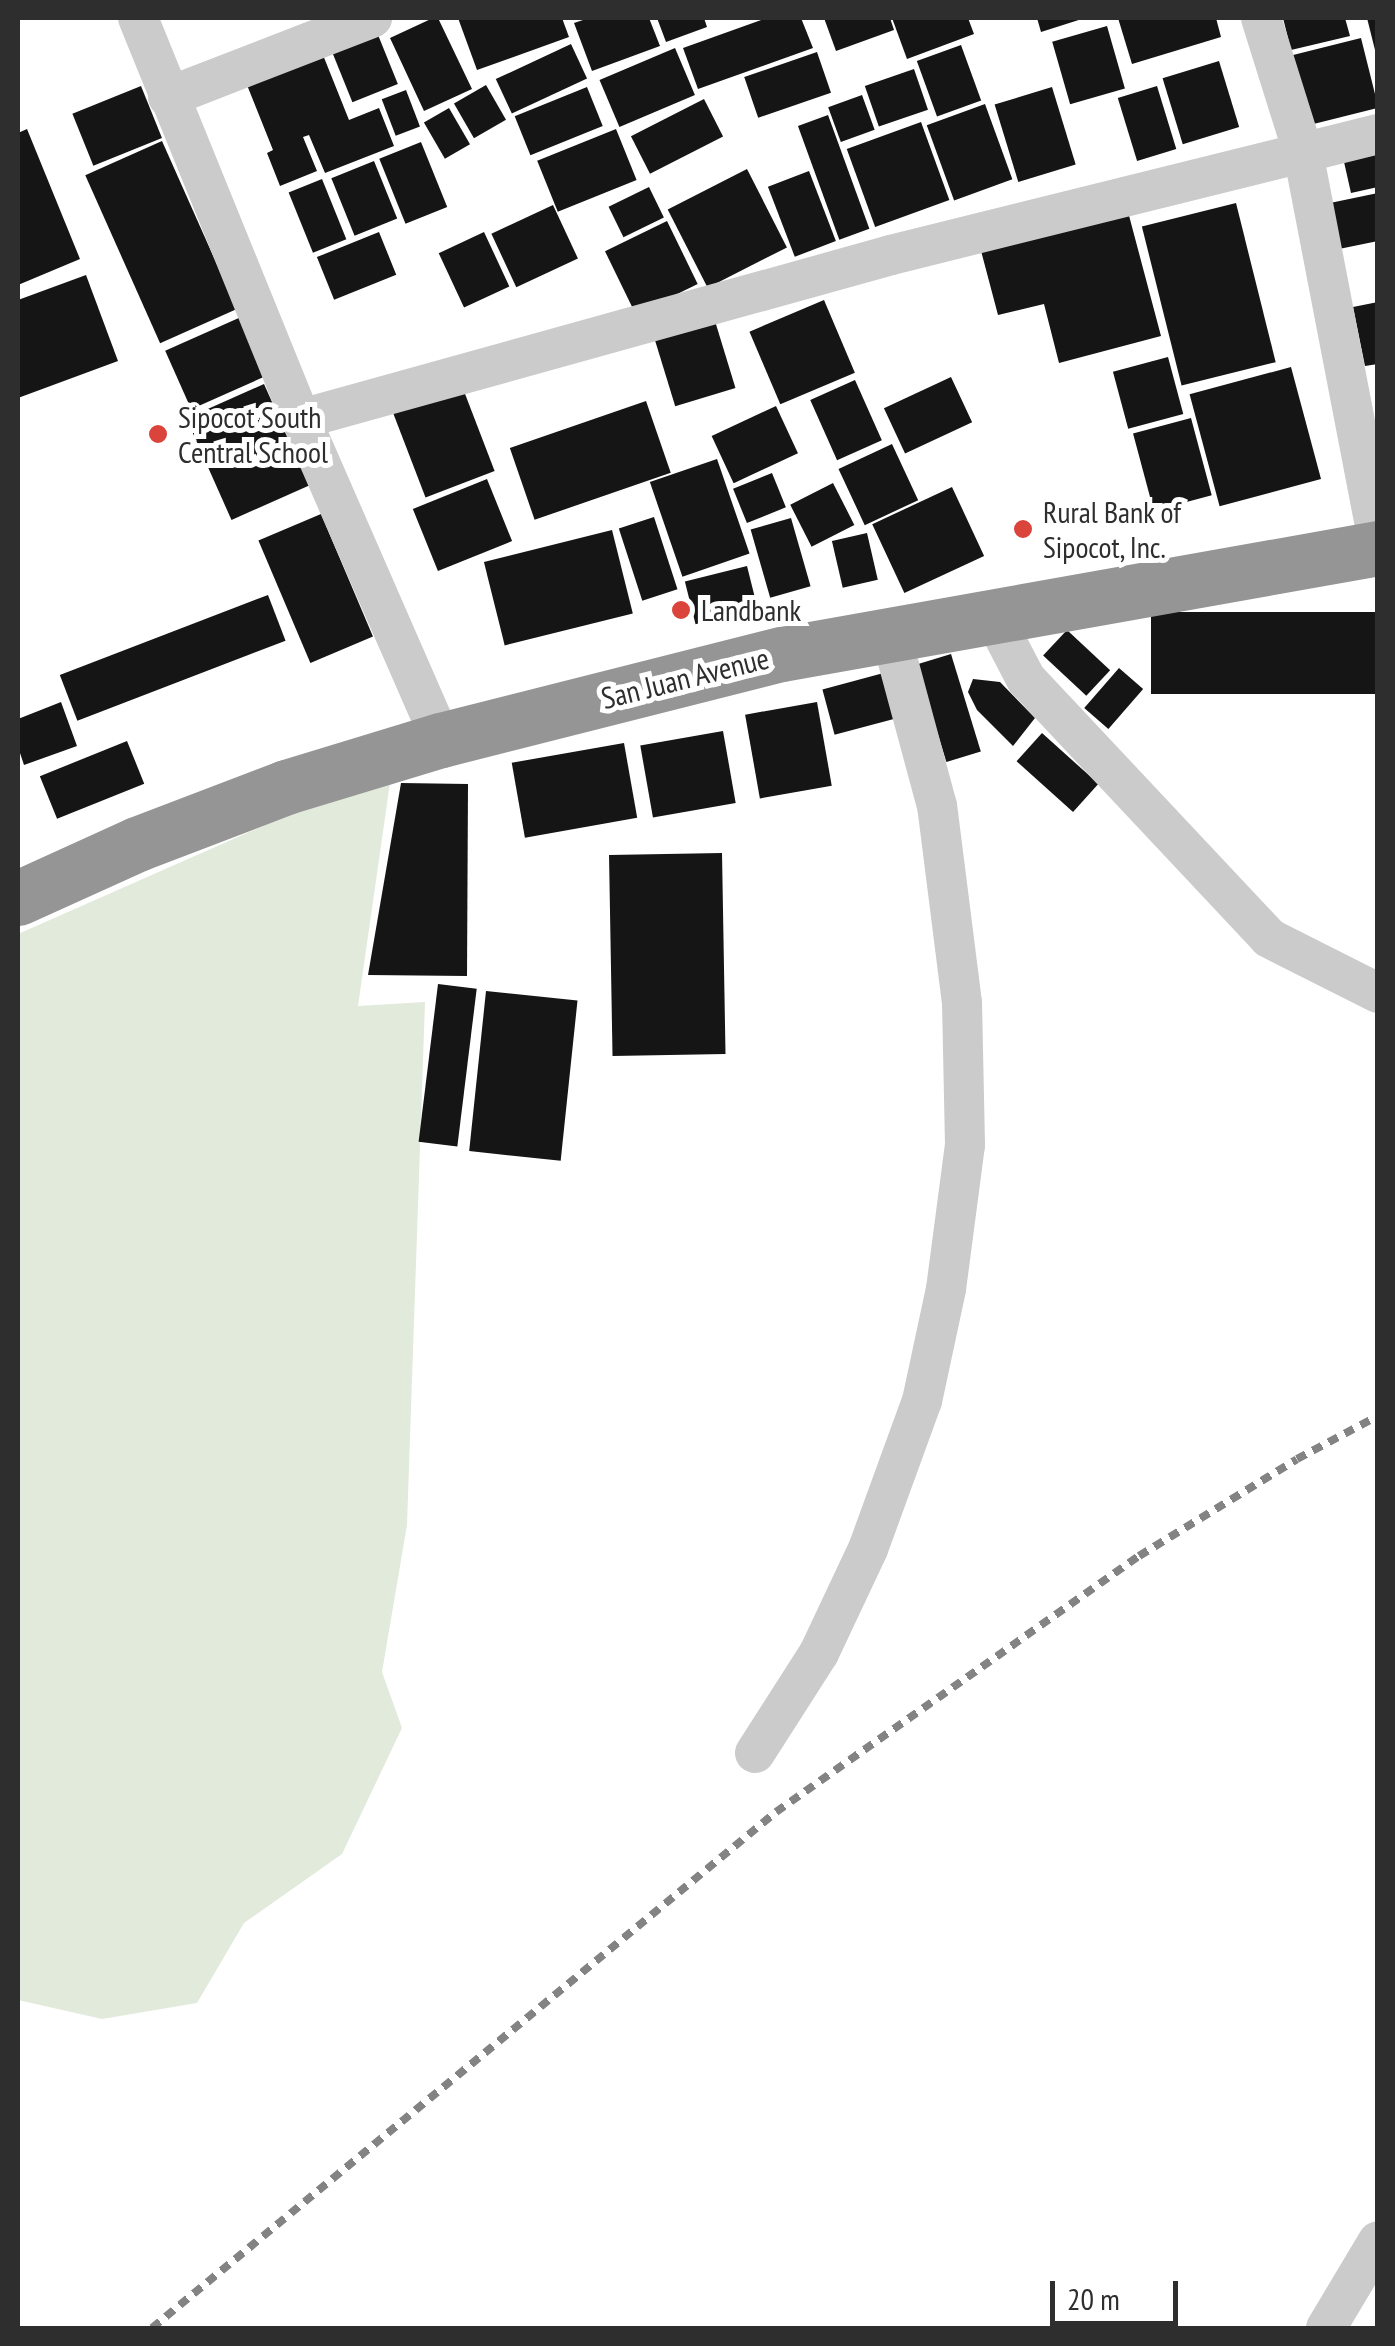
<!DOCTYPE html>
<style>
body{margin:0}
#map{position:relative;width:1395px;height:2346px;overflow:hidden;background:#fff;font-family:"PT Sans Narrow",sans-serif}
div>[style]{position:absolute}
.green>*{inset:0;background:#e2eadc}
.building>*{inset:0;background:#151515;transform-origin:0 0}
.minor>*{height:40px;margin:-20px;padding:0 20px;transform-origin:20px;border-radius:20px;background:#cbcbcb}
.highway>*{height:55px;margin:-27.5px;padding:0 27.5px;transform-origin:27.5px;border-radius:27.5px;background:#959595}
.rail>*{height:8px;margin-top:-4px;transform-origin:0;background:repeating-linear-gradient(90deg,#838383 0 10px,transparent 0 18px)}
.dots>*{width:28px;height:28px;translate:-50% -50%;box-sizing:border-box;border:5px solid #fff;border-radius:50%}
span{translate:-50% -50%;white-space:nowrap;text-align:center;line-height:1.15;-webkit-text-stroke:10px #fff;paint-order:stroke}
.poi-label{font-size:30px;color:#2e2e2e}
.left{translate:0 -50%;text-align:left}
.street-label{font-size:30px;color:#2e2e2e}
.frame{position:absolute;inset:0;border:20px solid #2e2e2e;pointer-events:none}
.scale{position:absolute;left:1050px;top:2281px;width:128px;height:45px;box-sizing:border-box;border:5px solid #2e2e2e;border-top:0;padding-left:12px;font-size:30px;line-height:35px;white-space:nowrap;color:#2e2e2e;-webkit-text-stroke:8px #fff;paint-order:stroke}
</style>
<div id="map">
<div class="green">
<i style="clip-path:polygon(392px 769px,358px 1006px,425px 1002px,407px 1525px,382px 1672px,402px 1728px,342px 1854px,244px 1923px,197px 2003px,102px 2019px,18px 2000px,18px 934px)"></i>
</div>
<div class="building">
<i style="clip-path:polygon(433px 18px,438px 18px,472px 89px,424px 111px,390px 38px)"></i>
<i style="clip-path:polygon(458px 18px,562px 18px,569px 37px,477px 70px)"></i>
<i style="clip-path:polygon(589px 18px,649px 18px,660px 46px,592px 71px,574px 23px)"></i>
<i style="clip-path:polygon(657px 18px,704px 18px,707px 27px,666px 42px)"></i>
<i style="clip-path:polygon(767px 18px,801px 18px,813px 48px,698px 89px,683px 48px)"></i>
<i style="clip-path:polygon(824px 18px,890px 18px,894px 30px,836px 51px)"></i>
<i style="clip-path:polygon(892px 18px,968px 18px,974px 34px,907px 59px)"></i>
<i style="clip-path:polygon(1037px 18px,1085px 18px,1041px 32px)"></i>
<i style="clip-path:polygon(1118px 18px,1216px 18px,1221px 37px,1132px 64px)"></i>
<i style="clip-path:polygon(1283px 18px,1345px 18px,1350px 36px,1291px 50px)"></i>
<i style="clip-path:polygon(1367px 18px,1378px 18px,1378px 54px,1376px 54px)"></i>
<i style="left:372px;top:20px;width:69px;height:49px;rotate:68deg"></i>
<i style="left:1107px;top:26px;width:65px;height:57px;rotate:74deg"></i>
<i style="left:1361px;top:38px;width:72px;height:71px;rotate:76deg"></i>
<i style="clip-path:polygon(317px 40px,349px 120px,379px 108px,394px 146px,325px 173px,309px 135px,303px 137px,317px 171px,280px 186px,267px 153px,273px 150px,241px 70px)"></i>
<i style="left:571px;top:44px;width:38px;height:83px;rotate:65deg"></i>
<i style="left:961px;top:45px;width:59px;height:47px;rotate:70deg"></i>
<i style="left:675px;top:48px;width:51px;height:82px;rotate:67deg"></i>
<i style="left:817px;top:52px;width:43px;height:77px;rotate:71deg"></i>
<i style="left:1219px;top:61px;width:69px;height:59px;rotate:73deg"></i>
<i style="left:914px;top:69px;width:43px;height:52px;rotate:71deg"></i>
<i style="left:486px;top:85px;width:40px;height:37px;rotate:60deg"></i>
<i style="left:141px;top:86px;width:56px;height:74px;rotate:68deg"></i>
<i style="left:1157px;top:86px;width:66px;height:41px;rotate:73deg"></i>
<i style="left:587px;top:87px;width:42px;height:78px;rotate:68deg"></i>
<i style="left:1052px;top:87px;width:81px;height:60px;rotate:73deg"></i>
<i style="left:406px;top:90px;width:39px;height:26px;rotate:69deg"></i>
<i style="left:862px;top:95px;width:37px;height:36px;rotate:70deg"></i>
<i style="left:704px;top:99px;width:42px;height:82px;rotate:63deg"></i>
<i style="left:985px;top:104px;width:80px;height:62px;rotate:70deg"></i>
<i style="left:449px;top:108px;width:42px;height:29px;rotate:60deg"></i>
<i style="left:828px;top:115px;width:121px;height:32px;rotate:70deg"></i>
<i style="left:921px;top:122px;width:83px;height:79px;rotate:70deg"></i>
<i style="clip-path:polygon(27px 129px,80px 259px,18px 285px,18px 133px)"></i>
<i style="left:616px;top:129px;width:55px;height:85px;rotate:68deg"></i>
<i style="left:162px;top:141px;width:184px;height:84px;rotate:66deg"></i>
<i style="left:421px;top:142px;width:70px;height:45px;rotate:68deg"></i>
<i style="clip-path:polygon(1378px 146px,1378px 187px,1351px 193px,1342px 153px)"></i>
<i style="left:374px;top:161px;width:62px;height:46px;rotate:68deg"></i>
<i style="left:747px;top:169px;width:88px;height:89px;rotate:63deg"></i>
<i style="left:809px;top:171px;width:75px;height:44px;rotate:69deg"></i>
<i style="left:322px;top:179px;width:65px;height:36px;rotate:68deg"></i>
<i style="left:649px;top:187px;width:34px;height:45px;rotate:64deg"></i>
<i style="clip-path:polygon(1378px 193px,1378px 241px,1339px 249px,1330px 203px)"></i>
<i style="left:1236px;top:203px;width:164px;height:97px;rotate:76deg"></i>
<i style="left:553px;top:205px;width:59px;height:68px;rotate:65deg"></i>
<i style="clip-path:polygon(1127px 208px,1161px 336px,1059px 363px,1044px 304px,998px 315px,980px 247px)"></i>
<i style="left:667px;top:221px;width:70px;height:69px;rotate:64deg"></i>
<i style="left:379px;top:232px;width:46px;height:67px;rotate:68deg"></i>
<i style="left:484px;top:232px;width:60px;height:50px;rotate:65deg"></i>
<i style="clip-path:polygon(86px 275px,118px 361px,18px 398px,18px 300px)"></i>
<i style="left:824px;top:300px;width:79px;height:81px;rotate:67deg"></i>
<i style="clip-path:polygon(1378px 302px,1378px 364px,1365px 366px,1353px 307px)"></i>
<i style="left:241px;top:317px;width:64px;height:83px;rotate:66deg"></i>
<i style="left:715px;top:321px;width:70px;height:63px;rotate:73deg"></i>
<i style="left:1168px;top:357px;width:59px;height:57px;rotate:75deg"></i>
<i style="left:1291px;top:367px;width:116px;height:105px;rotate:75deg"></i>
<i style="left:951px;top:377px;width:50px;height:74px;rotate:65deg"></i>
<i style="left:855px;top:380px;width:66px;height:49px;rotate:66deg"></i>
<i style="left:264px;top:384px;width:111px;height:85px;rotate:66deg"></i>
<i style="left:462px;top:386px;width:91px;height:74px;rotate:69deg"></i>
<i style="left:646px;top:401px;width:76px;height:144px;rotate:71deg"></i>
<i style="left:776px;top:406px;width:52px;height:71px;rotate:65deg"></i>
<i style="left:1191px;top:418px;width:80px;height:60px;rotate:75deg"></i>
<i style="left:892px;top:444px;width:62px;height:59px;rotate:65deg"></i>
<i style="left:717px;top:459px;width:100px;height:71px;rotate:71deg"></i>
<i style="left:772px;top:473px;width:37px;height:42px;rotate:68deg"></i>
<i style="left:487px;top:479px;width:67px;height:80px;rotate:68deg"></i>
<i style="left:833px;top:483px;width:47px;height:48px;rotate:63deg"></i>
<i style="left:952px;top:487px;width:76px;height:88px;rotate:65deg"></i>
<i style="left:321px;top:514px;width:133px;height:68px;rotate:67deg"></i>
<i style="left:654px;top:517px;width:76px;height:37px;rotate:72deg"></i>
<i style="left:791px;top:518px;width:71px;height:42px;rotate:74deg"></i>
<i style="left:612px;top:530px;width:86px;height:132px;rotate:76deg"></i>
<i style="left:867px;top:533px;width:48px;height:36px;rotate:77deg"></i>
<i style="left:747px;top:566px;width:44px;height:64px;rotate:76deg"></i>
<i style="left:268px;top:595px;width:49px;height:223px;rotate:69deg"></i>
<i style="left:1378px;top:612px;width:82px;height:227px;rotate:90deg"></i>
<i style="left:1067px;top:630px;width:59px;height:35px;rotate:43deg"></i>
<i style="left:951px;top:654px;width:102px;height:36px;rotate:73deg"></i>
<i style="left:1119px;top:668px;width:32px;height:53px;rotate:41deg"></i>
<i style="left:891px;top:671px;width:47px;height:71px;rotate:75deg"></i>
<i style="clip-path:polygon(973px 679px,1000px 682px,1035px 718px,1013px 746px,977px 710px,968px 692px)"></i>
<i style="clip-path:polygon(61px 702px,77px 746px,24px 765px,18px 747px,18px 719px)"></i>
<i style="left:817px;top:702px;width:85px;height:73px;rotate:80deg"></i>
<i style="left:723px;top:731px;width:73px;height:84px;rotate:80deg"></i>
<i style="left:1042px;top:733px;width:76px;height:38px;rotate:42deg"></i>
<i style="left:127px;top:741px;width:46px;height:94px;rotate:68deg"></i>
<i style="left:624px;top:743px;width:76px;height:114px;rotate:80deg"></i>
<i style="clip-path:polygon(401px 783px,468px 784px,467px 976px,368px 975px)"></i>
<i style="left:722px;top:853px;width:201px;height:113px;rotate:89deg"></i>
<i style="left:438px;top:984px;width:39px;height:159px;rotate:7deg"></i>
<i style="left:486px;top:991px;width:92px;height:161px;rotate:6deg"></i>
</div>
<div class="minor">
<i style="left:138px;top:18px;width:433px;rotate:67.9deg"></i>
<i style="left:301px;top:419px;width:350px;rotate:66.4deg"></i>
<i style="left:1261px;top:18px;width:140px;rotate:72.6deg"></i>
<i style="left:1303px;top:152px;width:396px;rotate:79.1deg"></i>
<i style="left:168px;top:97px;width:219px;rotate:-21.2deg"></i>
<i style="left:301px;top:419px;width:612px;rotate:-15.53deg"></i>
<i style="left:891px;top:255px;width:502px;rotate:-13.95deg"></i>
<i style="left:992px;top:614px;width:73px;rotate:62.4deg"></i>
<i style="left:1026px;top:679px;width:355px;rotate:46.8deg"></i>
<i style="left:1269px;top:938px;width:122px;rotate:26.8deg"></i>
<i style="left:755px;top:1753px;width:119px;rotate:-57.4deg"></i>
<i style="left:819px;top:1653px;width:115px;rotate:-64.8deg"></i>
<i style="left:868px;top:1549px;width:158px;rotate:-70deg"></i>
<i style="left:922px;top:1401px;width:115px;rotate:-77.9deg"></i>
<i style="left:946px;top:1289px;width:145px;rotate:-82.5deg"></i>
<i style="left:965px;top:1145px;width:142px;rotate:-91.2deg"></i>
<i style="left:962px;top:1003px;width:199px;rotate:-97.2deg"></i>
<i style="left:937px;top:806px;width:180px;rotate:-105.1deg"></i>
<i style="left:1326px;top:2328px;width:101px;rotate:-59.1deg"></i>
</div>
<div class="highway">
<i style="left:18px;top:898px;width:131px;rotate:-24.4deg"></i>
<i style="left:137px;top:844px;width:160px;rotate:-20.9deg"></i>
<i style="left:286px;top:787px;width:162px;rotate:-16.9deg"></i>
<i style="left:441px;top:740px;width:352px;rotate:-14.2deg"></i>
<i style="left:782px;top:654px;width:605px;rotate:-10.08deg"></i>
</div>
<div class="rail">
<i style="left:152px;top:2328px;width:810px;rotate:-39.59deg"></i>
<i style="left:776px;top:1812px;width:444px;rotate:-35.2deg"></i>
<i style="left:1139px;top:1556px;width:185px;rotate:-31.5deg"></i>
<i style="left:1297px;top:1459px;width:92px;rotate:-28deg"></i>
</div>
<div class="dots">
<i style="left:158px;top:434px;background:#da443a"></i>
<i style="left:1023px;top:529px;background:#da443a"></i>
<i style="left:681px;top:610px;background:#da443a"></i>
</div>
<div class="poi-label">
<span class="left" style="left:178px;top:434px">Sipocot South<br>Central School</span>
<span class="left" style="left:1043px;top:529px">Rural Bank of<br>Sipocot, Inc.</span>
<span class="left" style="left:701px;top:610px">Landbank</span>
</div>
<div class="street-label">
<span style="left:685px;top:678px;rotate:-14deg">San Juan Avenue</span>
</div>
<div class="frame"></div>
<div class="scale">20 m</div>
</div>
